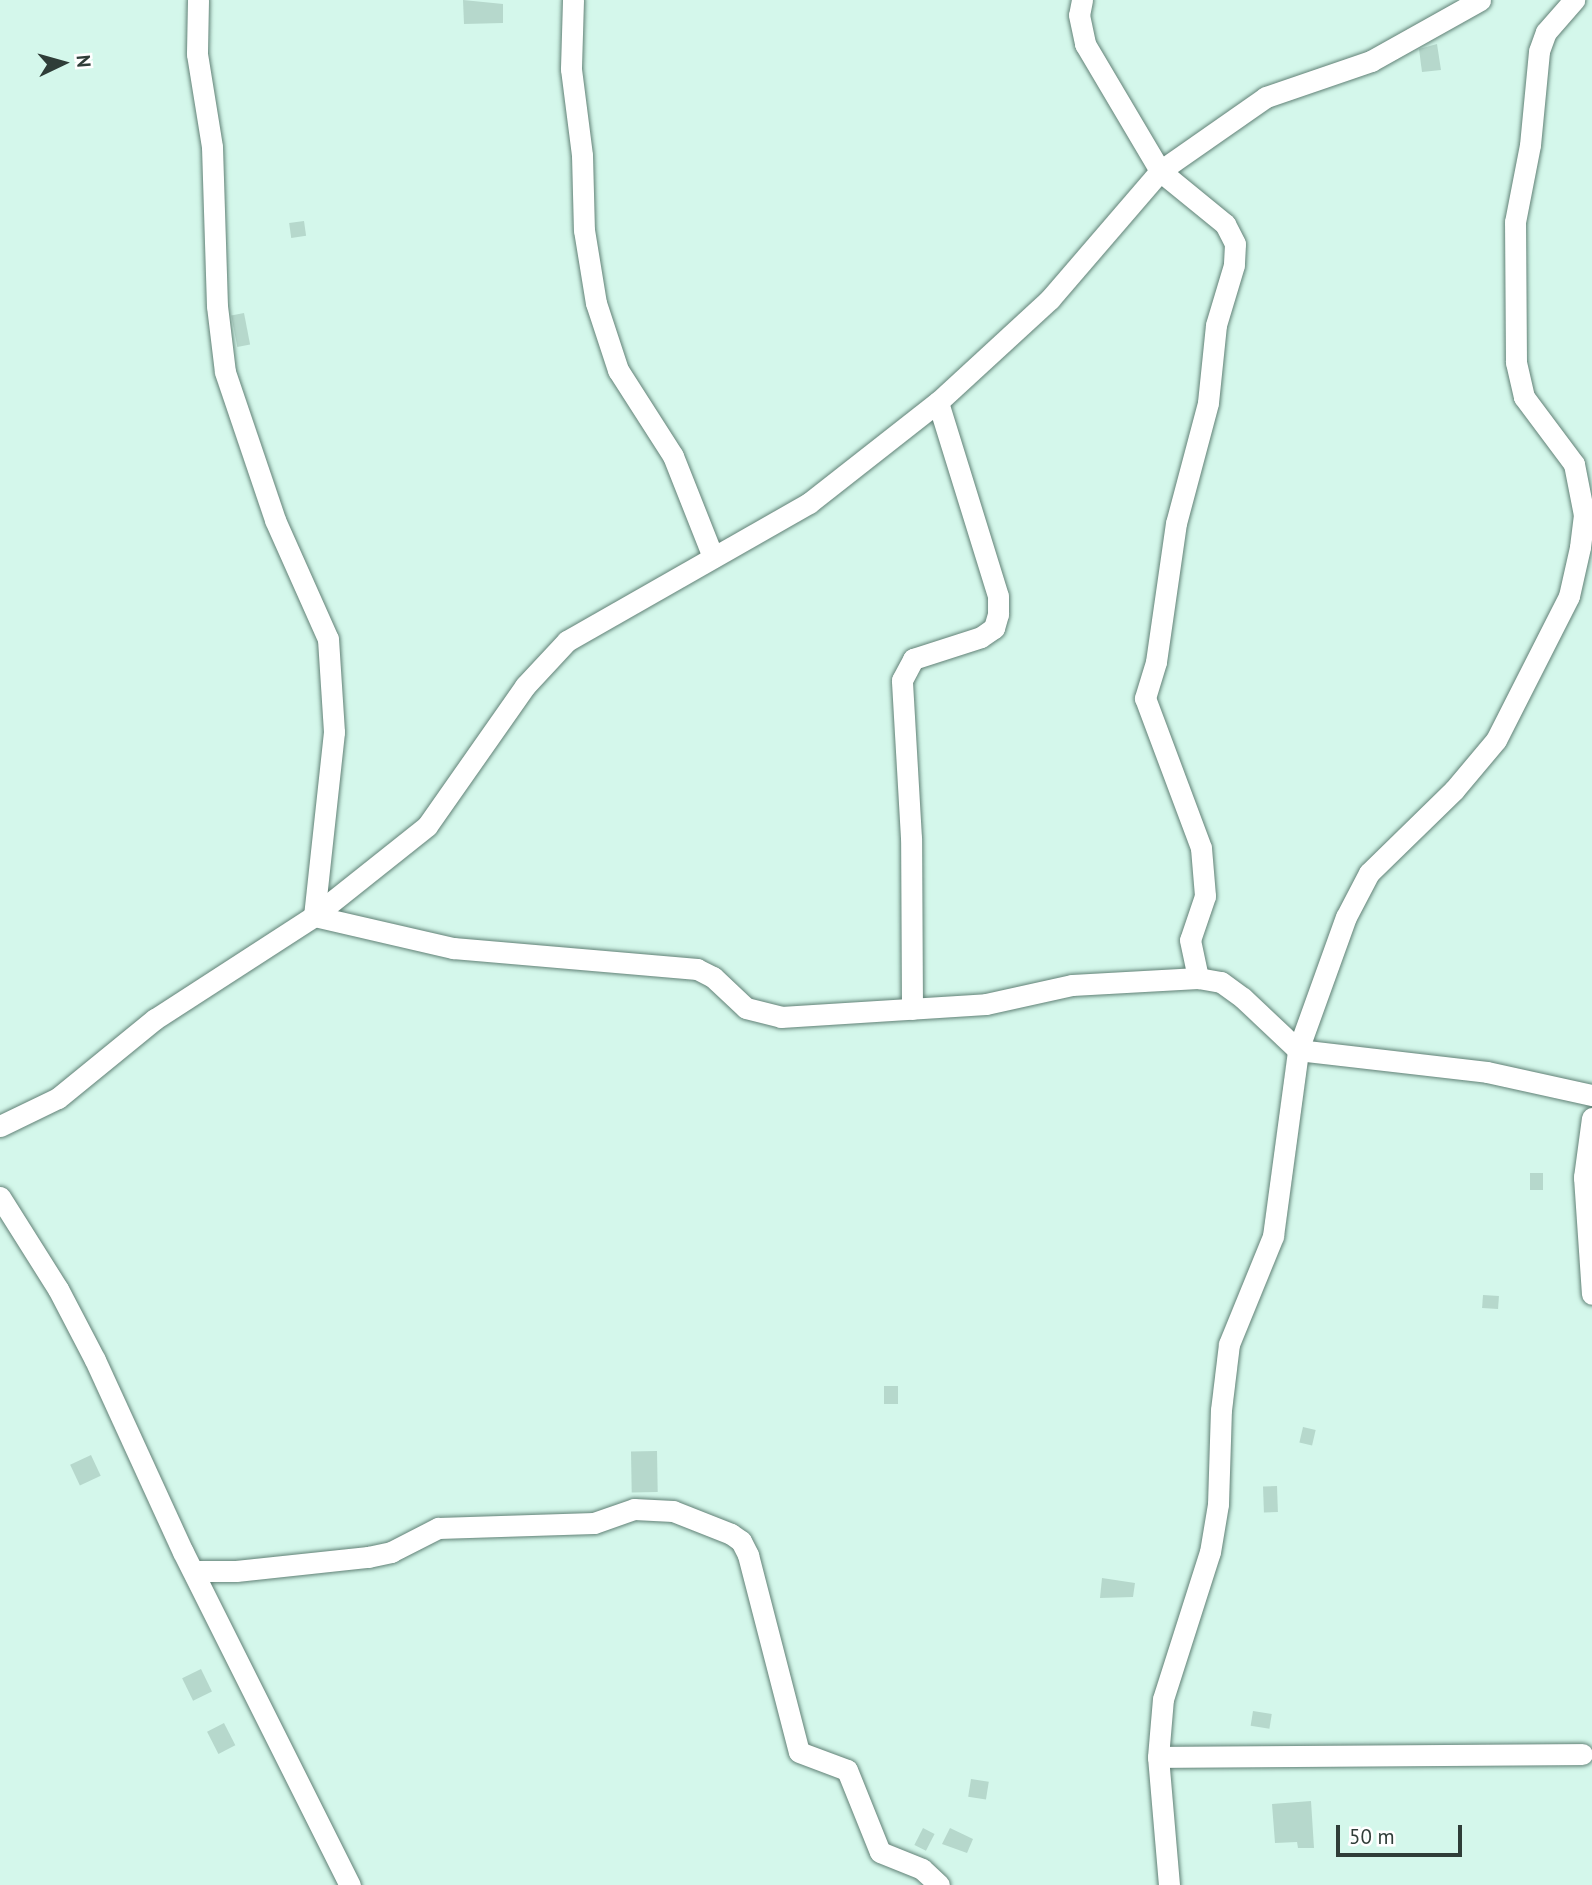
<!DOCTYPE html>
<style>
body{margin:0}
#map{position:relative;width:1592px;height:1885px;overflow:hidden;background:#d4f7eb;font-family:"PT Sans",sans-serif}
div>[style]{position:absolute}
.building>*{inset:0;background:#b6d8cc;transform-origin:0 0}
.roads{filter:drop-shadow(0 0 2px #618176) drop-shadow(0 0 2px #618176)}
.minor>*{height:21px;margin:-10.5px;padding:0 10.5px;transform-origin:10.5px;border-radius:10.5px;background:#fff}
span{translate:-50% -50%;white-space:nowrap;text-align:center;line-height:1.15;-webkit-text-stroke:5px #fff;paint-order:stroke}
.north{position:absolute;left:28px;top:28px;width:70px;height:70px;-webkit-text-stroke:5px #fff;paint-order:stroke;rotate:85deg;font-size:19px;font-weight:700;line-height:28px;text-align:center;color:#2f3d38}
.north::after{content:'';display:block;margin:auto;width:24px;height:32px;background:#2f3d38;clip-path:polygon(50% 0,100% 100%,50% 72%,0 100%)}
.scale{position:absolute;left:1336px;top:1825px;width:126px;height:32px;box-sizing:border-box;border:4px solid #2f3d38;border-top:0;padding-left:9px;font-size:21px;line-height:24px;white-space:nowrap;color:#2f3d38;-webkit-text-stroke:5px #fff;paint-order:stroke}
</style>
<div id="map">
<div class="building">
<i style="clip-path:polygon(463px 0,503px 4px,503px 23px,464px 24px)"></i>
<i style="clip-path:polygon(1437px 44px,1441px 70px,1422px 72px,1419px 49px)"></i>
<i style="left:304px;top:221px;width:15px;height:15px;rotate:82deg"></i>
<i style="left:244px;top:313px;width:32px;height:13px;rotate:79deg"></i>
<i style="left:1530px;top:1173px;width:13px;height:17px"></i>
<i style="left:1483px;top:1295px;width:16px;height:13px;rotate:4deg"></i>
<i style="left:884px;top:1386px;width:14px;height:18px"></i>
<i style="left:1303px;top:1427px;width:13px;height:16px;rotate:13deg"></i>
<i style="left:657px;top:1451px;width:41px;height:26px;rotate:89deg"></i>
<i style="left:91px;top:1455px;width:23px;height:23px;rotate:65deg"></i>
<i style="left:1277px;top:1486px;width:26px;height:14px;rotate:88deg"></i>
<i style="clip-path:polygon(1102px 1578px,1135px 1583px,1133px 1597px,1100px 1598px)"></i>
<i style="left:201px;top:1669px;width:25px;height:21px;rotate:64deg"></i>
<i style="left:1253px;top:1711px;width:19px;height:15px;rotate:9deg"></i>
<i style="left:224px;top:1723px;width:25px;height:19px;rotate:63deg"></i>
<i style="left:971px;top:1779px;width:18px;height:18px;rotate:9deg"></i>
<i style="clip-path:polygon(1311px 1801px,1314px 1848px,1298px 1848px,1297px 1842px,1275px 1843px,1272px 1804px)"></i>
<i style="left:923px;top:1828px;width:13px;height:19px;rotate:27deg"></i>
<i style="clip-path:polygon(950px 1828px,973px 1839px,967px 1853px,942px 1844px)"></i>
</div>
<div class="roads">
<div class="minor">
<i style="left:198px;top:0;width:54px;rotate:91.1deg"></i>
<i style="left:197px;top:54px;width:94px;rotate:80.8deg"></i>
<i style="left:212px;top:147px;width:159px;rotate:88.2deg"></i>
<i style="left:217px;top:306px;width:66px;rotate:83.1deg"></i>
<i style="left:225px;top:372px;width:156px;rotate:71.3deg"></i>
<i style="left:275px;top:520px;width:130px;rotate:66deg"></i>
<i style="left:328px;top:639px;width:93px;rotate:86.3deg"></i>
<i style="left:334px;top:732px;width:185px;rotate:96.2deg"></i>
<i style="left:314px;top:916px;width:143px;rotate:13deg"></i>
<i style="left:453px;top:948px;width:245px;rotate:4.9deg"></i>
<i style="left:697px;top:969px;width:18px;rotate:27deg"></i>
<i style="left:713px;top:977px;width:45px;rotate:43.2deg"></i>
<i style="left:746px;top:1008px;width:36px;rotate:14deg"></i>
<i style="left:781px;top:1017px;width:205px;rotate:-3.6deg"></i>
<i style="left:986px;top:1004px;width:88px;rotate:-12.5deg"></i>
<i style="left:1072px;top:985px;width:126px;rotate:-3.2deg"></i>
<i style="left:1198px;top:978px;width:23px;rotate:10deg"></i>
<i style="left:1221px;top:982px;width:27px;rotate:36deg"></i>
<i style="left:1243px;top:998px;width:76px;rotate:43.4deg"></i>
<i style="left:1298px;top:1050px;width:190px;rotate:6.6deg"></i>
<i style="left:1487px;top:1072px;width:107px;rotate:12.4deg"></i>
<i style="left:573px;top:0;width:69px;rotate:91.7deg"></i>
<i style="left:571px;top:69px;width:87px;rotate:82.7deg"></i>
<i style="left:582px;top:155px;width:75px;rotate:88.5deg"></i>
<i style="left:584px;top:230px;width:74px;rotate:80.7deg"></i>
<i style="left:596px;top:303px;width:71px;rotate:71.8deg"></i>
<i style="left:618px;top:370px;width:102px;rotate:57.4deg"></i>
<i style="left:673px;top:456px;width:109px;rotate:68.4deg"></i>
<i style="left:1082px;top:0;width:15px;rotate:101deg"></i>
<i style="left:1079px;top:15px;width:30px;rotate:78deg"></i>
<i style="left:1085px;top:44px;width:147px;rotate:59.4deg"></i>
<i style="left:1160px;top:171px;width:84px;rotate:39.2deg"></i>
<i style="left:1225px;top:224px;width:22px;rotate:63deg"></i>
<i style="left:1235px;top:244px;width:21px;rotate:93deg"></i>
<i style="left:1234px;top:265px;width:63px;rotate:106.7deg"></i>
<i style="left:1216px;top:325px;width:78px;rotate:95.9deg"></i>
<i style="left:1208px;top:403px;width:124px;rotate:104.9deg"></i>
<i style="left:1176px;top:523px;width:140px;rotate:98.2deg"></i>
<i style="left:1156px;top:662px;width:38px;rotate:107deg"></i>
<i style="left:1145px;top:698px;width:160px;rotate:69.5deg"></i>
<i style="left:1201px;top:848px;width:48px;rotate:85.2deg"></i>
<i style="left:1205px;top:896px;width:46px;rotate:108.8deg"></i>
<i style="left:1190px;top:940px;width:39px;rotate:78deg"></i>
<i style="left:912px;top:1009px;width:171px;rotate:-90.3deg"></i>
<i style="left:911px;top:838px;width:158px;rotate:-93.3deg"></i>
<i style="left:902px;top:680px;width:24px;rotate:-62deg"></i>
<i style="left:913px;top:659px;width:71px;rotate:-17.9deg"></i>
<i style="left:981px;top:637px;width:16px;rotate:-35deg"></i>
<i style="left:994px;top:628px;width:15px;rotate:-74deg"></i>
<i style="left:998px;top:614px;width:18px;rotate:-90deg"></i>
<i style="left:998px;top:596px;width:203px;rotate:-107.2deg"></i>
<i style="left:1592px;top:1118px;width:60px;rotate:97.7deg"></i>
<i style="left:1584px;top:1177px;width:117px;rotate:86.1deg"></i>
<i style="left:0;top:1126px;width:64px;rotate:-25.8deg"></i>
<i style="left:58px;top:1098px;width:125px;rotate:-39.2deg"></i>
<i style="left:155px;top:1019px;width:189px;rotate:-32.9deg"></i>
<i style="left:314px;top:916px;width:144px;rotate:-38.5deg"></i>
<i style="left:427px;top:826px;width:171px;rotate:-55deg"></i>
<i style="left:525px;top:686px;width:62px;rotate:-47deg"></i>
<i style="left:567px;top:641px;width:279px;rotate:-29.7deg"></i>
<i style="left:809px;top:503px;width:164px;rotate:-38.1deg"></i>
<i style="left:938px;top:402px;width:152px;rotate:-42.6deg"></i>
<i style="left:1050px;top:299px;width:169px;rotate:-49.3deg"></i>
<i style="left:1160px;top:171px;width:129px;rotate:-34.9deg"></i>
<i style="left:1266px;top:97px;width:111px;rotate:-18.9deg"></i>
<i style="left:1371px;top:61px;width:125px;rotate:-29.2deg"></i>
<i style="left:0;top:1197px;width:109px;rotate:57.8deg"></i>
<i style="left:58px;top:1289px;width:80px;rotate:62.5deg"></i>
<i style="left:95px;top:1360px;width:211px;rotate:65.4deg"></i>
<i style="left:183px;top:1552px;width:373px;rotate:63.4deg"></i>
<i style="left:194px;top:1571px;width:42px"></i>
<i style="left:236px;top:1571px;width:133px;rotate:-6.1deg"></i>
<i style="left:368px;top:1557px;width:24px;rotate:-12deg"></i>
<i style="left:391px;top:1552px;width:53px;rotate:-27.1deg"></i>
<i style="left:438px;top:1528px;width:156px;rotate:-1.8deg"></i>
<i style="left:594px;top:1523px;width:42px;rotate:-19.3deg"></i>
<i style="left:634px;top:1509px;width:39px;rotate:3deg"></i>
<i style="left:673px;top:1511px;width:62px;rotate:21.6deg"></i>
<i style="left:731px;top:1534px;width:12px;rotate:35deg"></i>
<i style="left:741px;top:1541px;width:16px;rotate:63deg"></i>
<i style="left:748px;top:1555px;width:203px;rotate:75.5deg"></i>
<i style="left:799px;top:1752px;width:51px;rotate:20.6deg"></i>
<i style="left:847px;top:1770px;width:88px;rotate:68.1deg"></i>
<i style="left:880px;top:1852px;width:45px;rotate:22deg"></i>
<i style="left:922px;top:1869px;width:23px;rotate:43deg"></i>
<i style="left:1158px;top:1757px;width:424px;rotate:-0.4deg"></i>
<i style="left:1169px;top:1885px;width:128px;rotate:-94.9deg"></i>
<i style="left:1158px;top:1757px;width:58px;rotate:-85.1deg"></i>
<i style="left:1163px;top:1699px;width:154px;rotate:-72.3deg"></i>
<i style="left:1210px;top:1552px;width:49px;rotate:-80.5deg"></i>
<i style="left:1218px;top:1504px;width:94px;rotate:-88.2deg"></i>
<i style="left:1221px;top:1410px;width:66px;rotate:-83.1deg"></i>
<i style="left:1229px;top:1344px;width:117px;rotate:-67.8deg"></i>
<i style="left:1273px;top:1236px;width:188px;rotate:-82.3deg"></i>
<i style="left:1298px;top:1050px;width:141px;rotate:-70.2deg"></i>
<i style="left:1346px;top:917px;width:50px;rotate:-62.4deg"></i>
<i style="left:1369px;top:873px;width:119px;rotate:-44.3deg"></i>
<i style="left:1454px;top:790px;width:65px;rotate:-50deg"></i>
<i style="left:1496px;top:740px;width:161px;rotate:-63.1deg"></i>
<i style="left:1569px;top:596px;width:50px;rotate:-77.3deg"></i>
<i style="left:1580px;top:547px;width:32px;rotate:-83deg"></i>
<i style="left:1584px;top:515px;width:52px;rotate:-101.1deg"></i>
<i style="left:1574px;top:464px;width:84px;rotate:-126.7deg"></i>
<i style="left:1524px;top:397px;width:36px;rotate:-103deg"></i>
<i style="left:1516px;top:362px;width:140px;rotate:-90.4deg"></i>
<i style="left:1515px;top:222px;width:78px;rotate:-79deg"></i>
<i style="left:1530px;top:145px;width:94px;rotate:-84.5deg"></i>
<i style="left:1539px;top:51px;width:20px;rotate:-70deg"></i>
<i style="left:1546px;top:32px;width:43px;rotate:-48.8deg"></i>
</div>
</div>
<div class="north">N</div>
<div class="scale">50 m</div>
</div>
